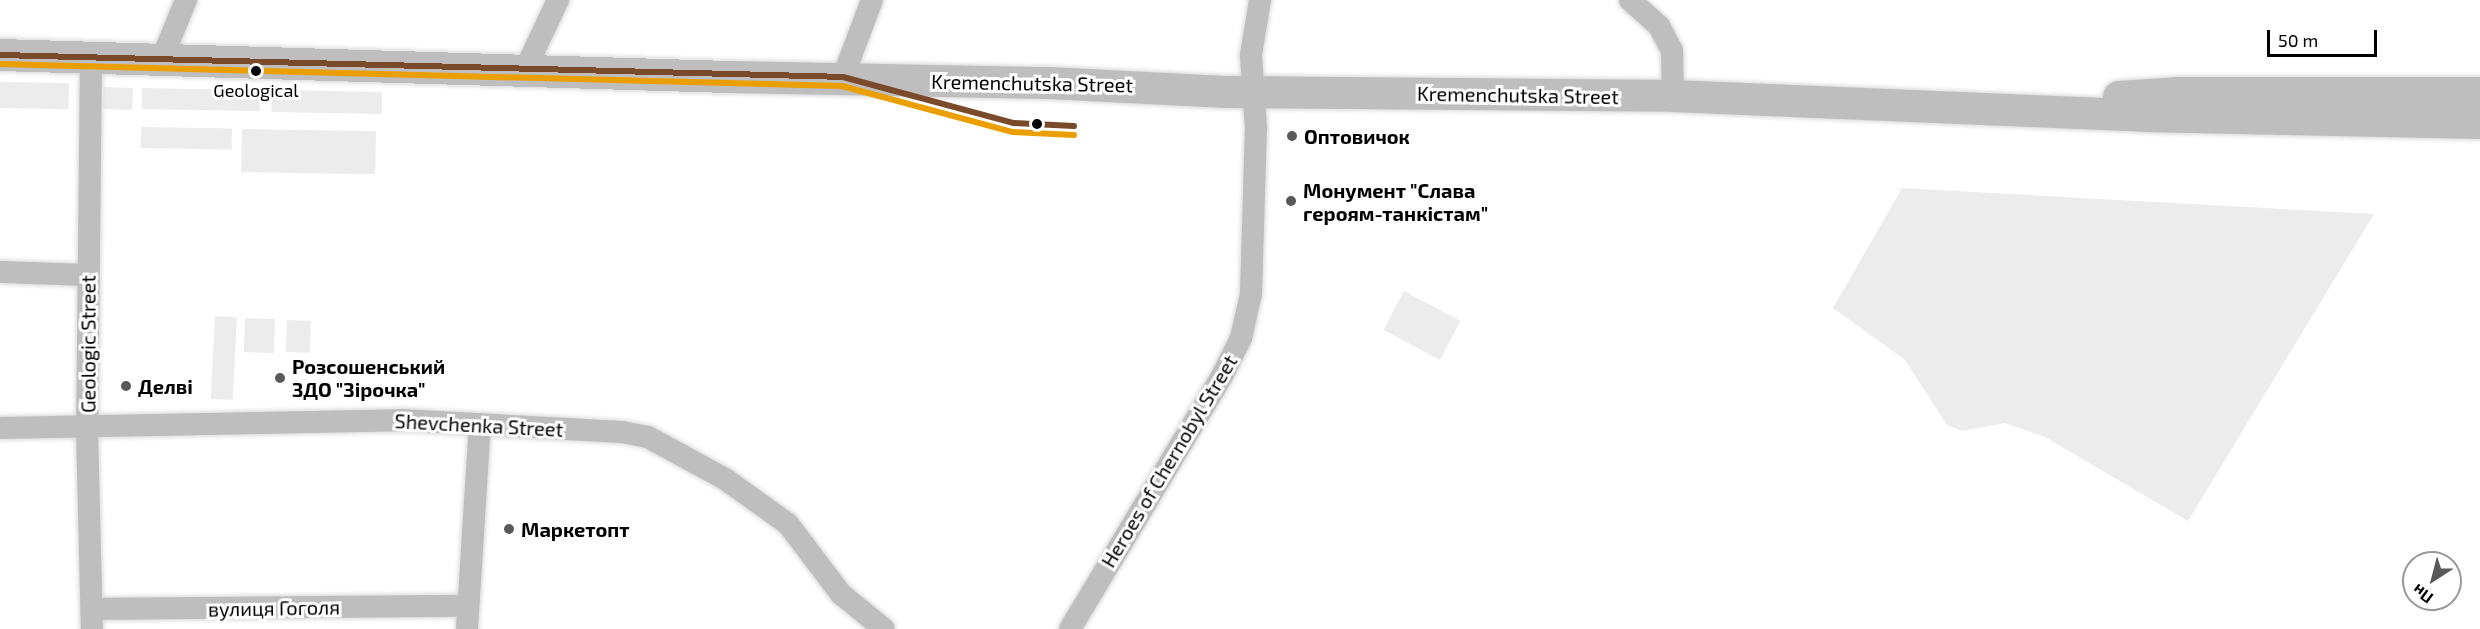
<!DOCTYPE html>
<meta charset="utf-8">
<style>
body{margin:0}
#map{position:relative;width:2480px;height:629px;overflow:hidden;background:#fff;font-family:"Exo 2",sans-serif}
div>[style]{position:absolute}
.green>*{inset:0;background:#ececec;transform-origin:0 0}
.roads{filter:drop-shadow(0 0 2px #dbdbdb) drop-shadow(0 0 2px #dbdbdb)}
.minor>*{height:22px;margin:-11px;padding:0 11px;transform-origin:11px;border-radius:11px;background:#bebebe}
.highway>*{height:32px;margin:-16px;padding:0 16px;transform-origin:16px;border-radius:16px;background:#bebebe}
.bus-1>*{height:6px;margin:-3px;padding:0 3px;transform-origin:3px;border-radius:3px;background:#7a4b2a}
.bus-2>*{height:6px;margin:-3px;padding:0 3px;transform-origin:3px;border-radius:3px;background:#eb9e00}
.dots>*{width:16px;height:16px;translate:-50% -50%;box-sizing:border-box;border:3px solid #fff;border-radius:50%}
span{translate:-50% -50%;white-space:nowrap;text-align:center;line-height:1.15;-webkit-text-stroke:6px #fff;paint-order:stroke}
.bus-label{font-size:18px;color:#000}
.street-label{font-size:20px;color:#000}
.poi-label{font-size:20px;color:#000;font-weight:700}
.left{translate:0 -50%;text-align:left}
.north{position:absolute;left:2402px;top:551px;width:60px;height:60px;box-sizing:border-box;background:#fff;border:2px solid #999;border-radius:50%;rotate:216deg;font-size:16px;font-weight:700;line-height:24px;text-align:center;color:#000}
.north::after{content:'';display:block;margin:auto;width:21px;height:27px;background:#595959;clip-path:polygon(50% 0,100% 100%,50% 72%,0 100%)}
.scale{position:absolute;left:2267px;top:30px;width:110px;height:27px;box-sizing:border-box;border:3px solid #000;border-top:0;padding-left:8px;font-size:18px;line-height:21px;white-space:nowrap;color:#000;-webkit-text-stroke:4px #fff;paint-order:stroke}
</style>
<div id="map">
<div class="green">
<i style="left:0;top:82px;width:69px;height:26px;rotate:1deg"></i>
<i style="left:104px;top:87px;width:29px;height:22px;rotate:2deg"></i>
<i style="left:142px;top:88px;width:118px;height:21px;rotate:1deg"></i>
<i style="left:272px;top:90px;width:110px;height:22px;rotate:1deg"></i>
<i style="left:141px;top:127px;width:91px;height:21px;rotate:1deg"></i>
<i style="left:242px;top:129px;width:134px;height:43px;rotate:1deg"></i>
<i style="clip-path:polygon(1902px 188px,2374px 214px,2188px 521px,2045px 437px,2005px 423px,1962px 431px,1947px 425px,1905px 360px,1833px 308px)"></i>
<i style="left:1404px;top:291px;width:64px;height:44px;rotate:28deg"></i>
<i style="left:215px;top:316px;width:22px;height:83px;rotate:3deg"></i>
<i style="left:245px;top:318px;width:30px;height:34px;rotate:2deg"></i>
<i style="left:287px;top:320px;width:24px;height:32px;rotate:2deg"></i>
</div>
<div class="roads">
<div class="minor">
<i style="left:1630px;top:0;width:39px;rotate:42deg"></i>
<i style="left:1659px;top:26px;width:27px;rotate:62deg"></i>
<i style="left:1672px;top:50px;width:46px;rotate:88.8deg"></i>
<i style="left:91px;top:59px;width:370px;rotate:90.6deg"></i>
<i style="left:87px;top:429px;width:200px;rotate:88.6deg"></i>
<i style="left:161px;top:61px;width:66px;rotate:-67.7deg"></i>
<i style="left:524px;top:72px;width:80px;rotate:-64.7deg"></i>
<i style="left:843px;top:77px;width:82px;rotate:-69.4deg"></i>
<i style="left:0;top:272px;width:88px;rotate:2deg"></i>
<i style="left:0;top:428px;width:401px;rotate:-1.1deg"></i>
<i style="left:401px;top:420px;width:221px;rotate:3.1deg"></i>
<i style="left:622px;top:432px;width:26px;rotate:11deg"></i>
<i style="left:648px;top:437px;width:88px;rotate:28.6deg"></i>
<i style="left:725px;top:479px;width:77px;rotate:35.5deg"></i>
<i style="left:788px;top:524px;width:88px;rotate:52.9deg"></i>
<i style="left:841px;top:594px;width:55px;rotate:39.1deg"></i>
<i style="left:93px;top:609px;width:361px;rotate:-0.5deg"></i>
<i style="left:467px;top:629px;width:205px;rotate:-86.4deg"></i>
<i style="left:1070px;top:629px;width:297px;rotate:-59deg"></i>
<i style="left:1223px;top:374px;width:40px;rotate:-63.4deg"></i>
<i style="left:1241px;top:338px;width:45px;rotate:-77.2deg"></i>
<i style="left:1251px;top:294px;width:165px;rotate:-88.3deg"></i>
<i style="left:1256px;top:129px;width:74px;rotate:-93.9deg"></i>
<i style="left:1251px;top:55px;width:56px;rotate:-80.7deg"></i>
</div>
<div class="highway">
<i style="left:0;top:55px;width:730px;rotate:1.73deg"></i>
<i style="left:730px;top:77px;width:319px;rotate:1.1deg"></i>
<i style="left:1049px;top:83px;width:180px;rotate:2.9deg"></i>
<i style="left:1229px;top:92px;width:444px;rotate:0.5deg"></i>
<i style="left:1673px;top:96px;width:472px;rotate:2.4deg"></i>
<i style="left:2145px;top:116px;width:335px;rotate:1.2deg"></i>
<i style="left:2119px;top:97px;width:60px;rotate:-3.8deg"></i>
<i style="left:2179px;top:93px;width:301px"></i>
</div>
</div>
<div class="bus-1">
<i style="left:0;top:55px;width:843px;rotate:1.49deg"></i>
<i style="left:843px;top:77px;width:177px;rotate:15.1deg"></i>
<i style="left:1014px;top:123px;width:60px;rotate:2.9deg"></i>
</div>
<div class="bus-2">
<i style="left:0;top:64px;width:842px;rotate:1.5deg"></i>
<i style="left:842px;top:86px;width:177px;rotate:15.1deg"></i>
<i style="left:1013px;top:132px;width:61px;rotate:2.8deg"></i>
</div>
<div class="dots">
<i style="left:256px;top:71px;background:#000"></i>
<i style="left:1037px;top:124px;background:#000"></i>
<i style="left:1292px;top:136px;background:#595959"></i>
<i style="left:1291px;top:201px;background:#595959"></i>
<i style="left:280px;top:378px;background:#595959"></i>
<i style="left:126px;top:386px;background:#595959"></i>
<i style="left:509px;top:529px;background:#595959"></i>
</div>
<div class="bus-label">
<span style="left:256px;top:90px">Geological</span>
</div>
<div class="street-label">
<span style="left:1032px;top:83px;rotate:1deg">Kremenchutska Street</span>
<span style="left:1518px;top:95px;rotate:1deg">Kremenchutska Street</span>
<span style="left:88px;top:344px;rotate:-90deg">Geologic Street</span>
<span style="left:479px;top:425px;rotate:3deg">Shevchenka Street</span>
<span style="left:1169px;top:461px;rotate:-59deg">Heroes of Chernobyl Street</span>
<span style="left:274px;top:608px;rotate:-1deg">вулиця Гоголя</span>
</div>
<div class="poi-label">
<span class="left" style="left:1304px;top:136px">Оптовичок</span>
<span class="left" style="left:1303px;top:202px">Монумент "Слава<br>героям-танкістам"</span>
<span class="left" style="left:292px;top:378px">Розсошенський<br>ЗДО "Зірочка"</span>
<span class="left" style="left:138px;top:386px">Делві</span>
<span class="left" style="left:521px;top:529px">Маркетопт</span>
</div>
<div class="north">Пн</div>
<div class="scale">50 m</div>
</div>
